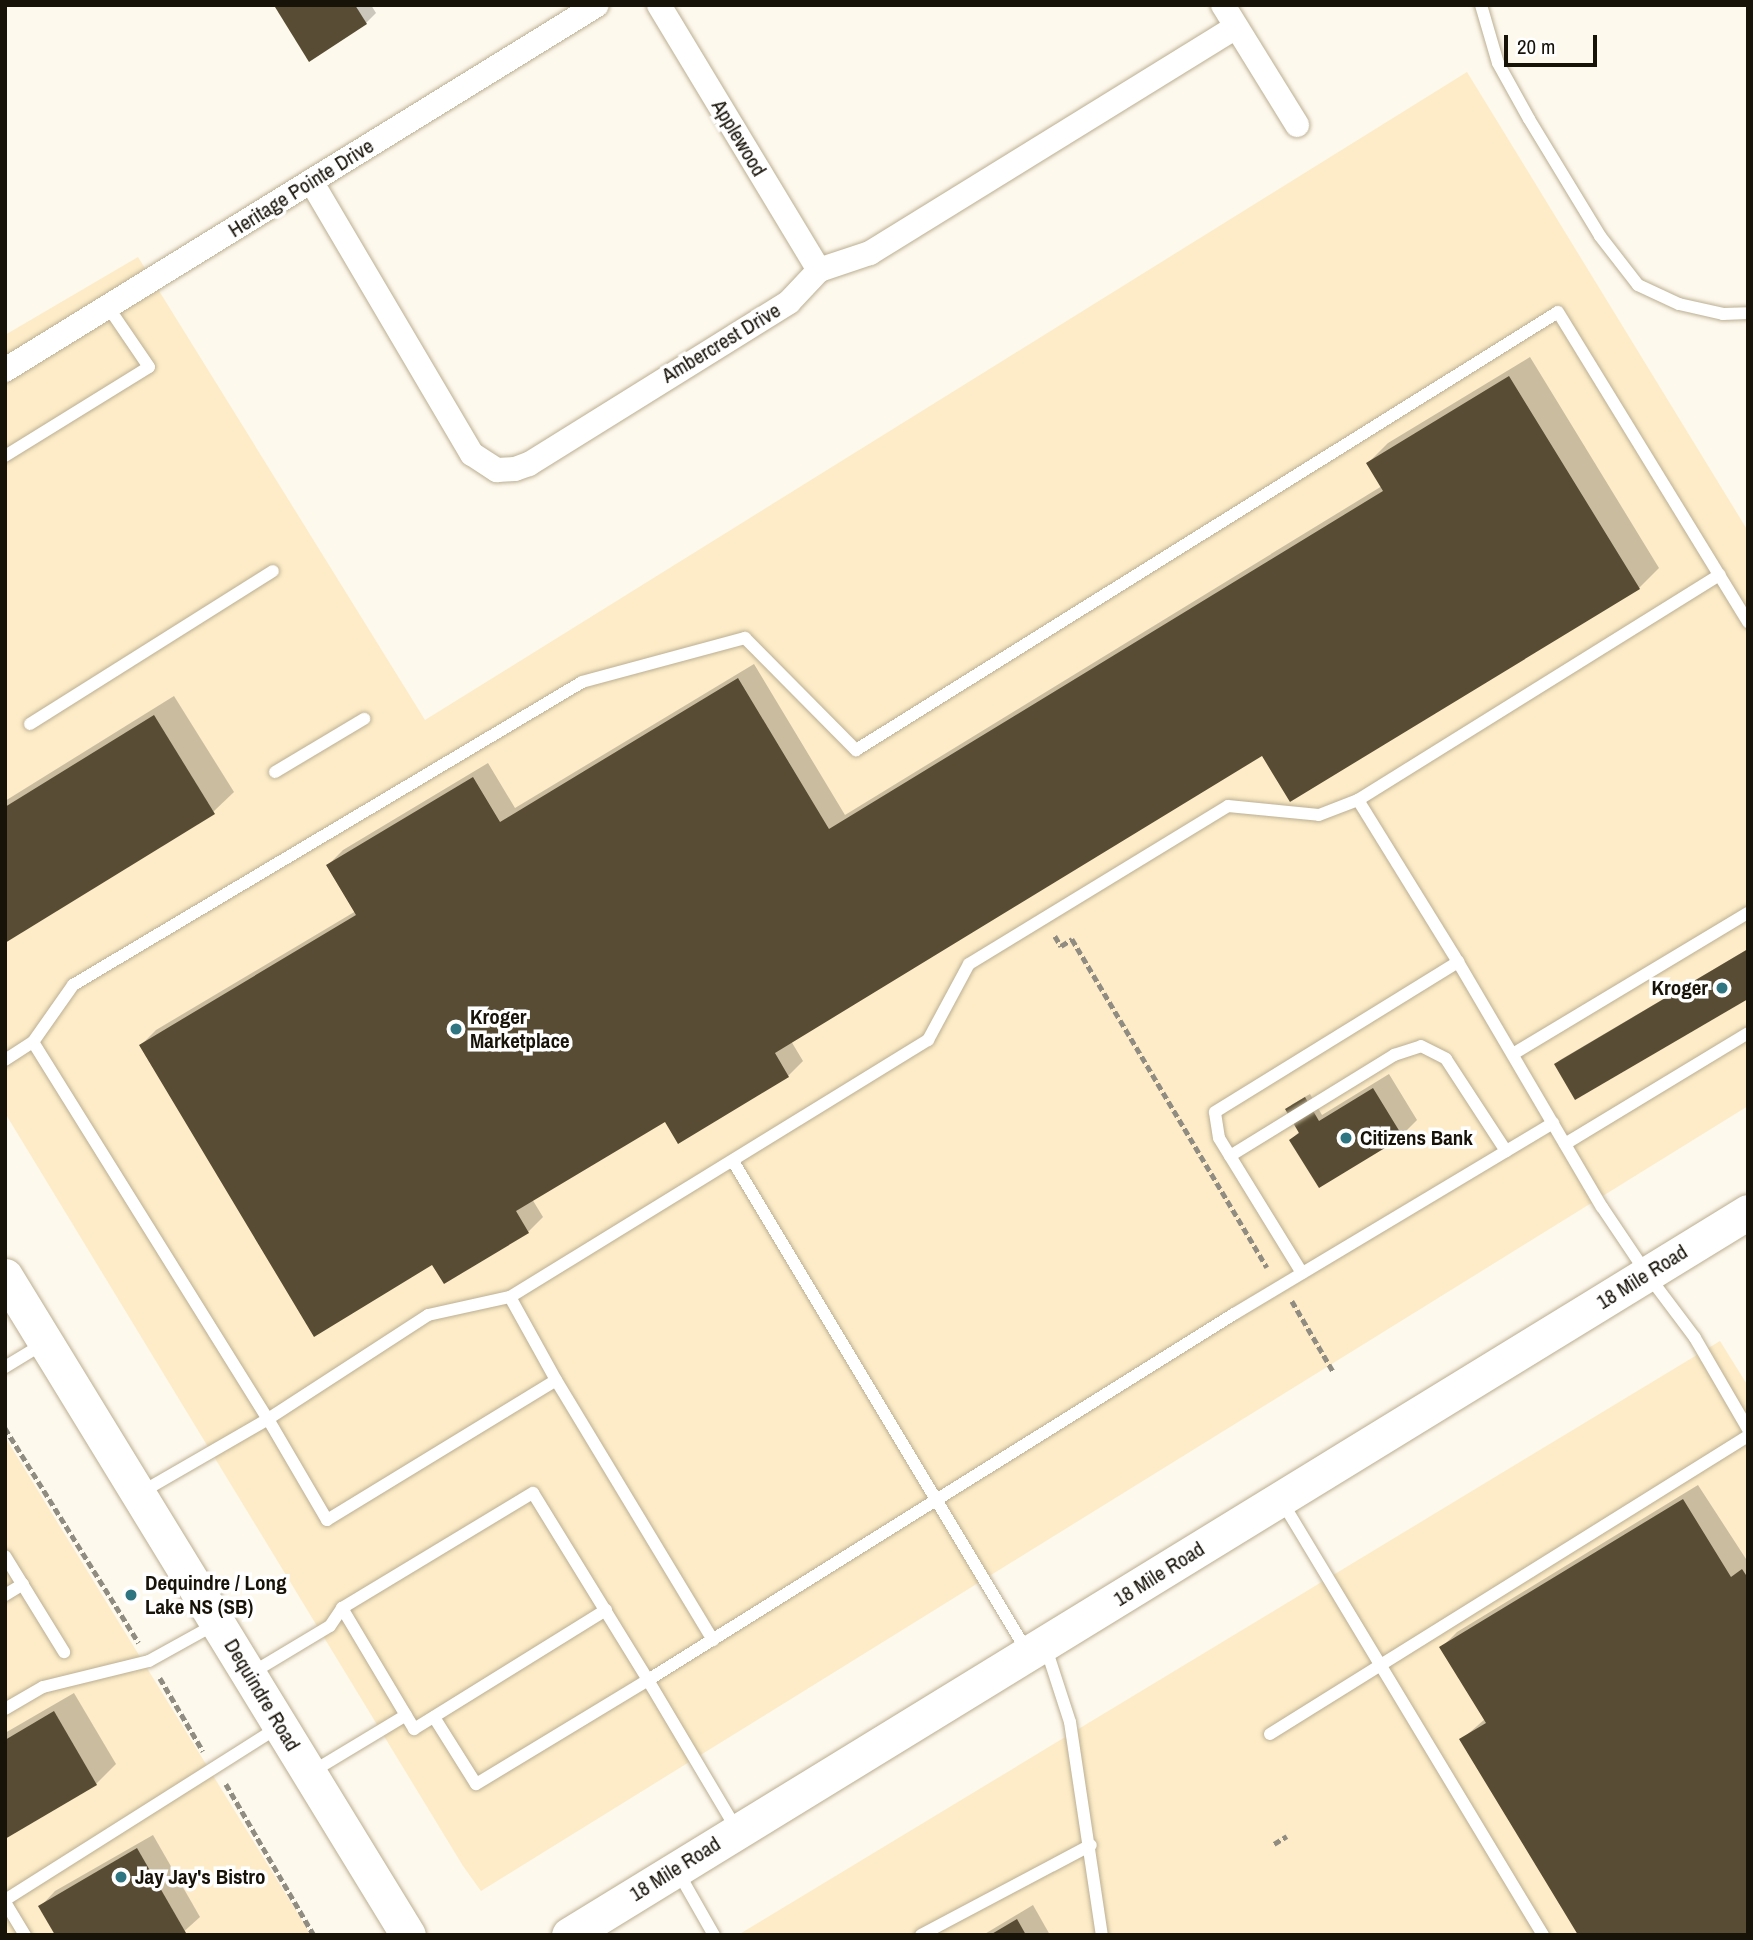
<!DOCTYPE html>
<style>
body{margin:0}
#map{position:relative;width:1753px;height:1940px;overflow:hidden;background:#fef9ed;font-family:"Archivo Narrow",sans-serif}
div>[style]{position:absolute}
.built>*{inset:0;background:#fdecc7}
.shadow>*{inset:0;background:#0003}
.building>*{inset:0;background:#584d34}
.path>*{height:4.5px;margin-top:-2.25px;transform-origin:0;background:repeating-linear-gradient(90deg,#918c81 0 7px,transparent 0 10.5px)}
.roads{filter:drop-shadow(0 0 2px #bbae92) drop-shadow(0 0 2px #bbae92)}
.lane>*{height:12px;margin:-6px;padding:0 6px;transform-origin:6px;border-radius:6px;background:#fff}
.street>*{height:24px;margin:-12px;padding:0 12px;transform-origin:12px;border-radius:12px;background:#fff}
.secondary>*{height:35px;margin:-17.5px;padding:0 17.5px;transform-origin:17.5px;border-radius:17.5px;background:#fff}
.dots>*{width:19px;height:19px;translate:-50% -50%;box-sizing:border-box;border:4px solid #fff;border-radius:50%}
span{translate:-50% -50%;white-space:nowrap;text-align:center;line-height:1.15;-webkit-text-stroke:7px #fff;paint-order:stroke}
.street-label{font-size:21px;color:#171309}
.poi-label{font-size:21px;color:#171309;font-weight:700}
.right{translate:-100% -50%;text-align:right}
.left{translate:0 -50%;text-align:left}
.frame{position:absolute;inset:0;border:7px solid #171309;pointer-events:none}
.scale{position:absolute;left:1504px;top:35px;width:93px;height:32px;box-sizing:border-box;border:4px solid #171309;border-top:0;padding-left:9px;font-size:21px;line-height:24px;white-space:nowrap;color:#171309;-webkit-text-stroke:5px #fff;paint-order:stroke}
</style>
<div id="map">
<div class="built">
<i style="clip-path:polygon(1467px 72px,1748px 531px,1748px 1106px,481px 1891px,463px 1866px,5px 1113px,5px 335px,138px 257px,425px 720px)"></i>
<i style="clip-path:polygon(1720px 1341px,1748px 1386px,1748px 1935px,738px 1935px)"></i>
<i style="clip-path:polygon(5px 1437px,311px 1935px,5px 1935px)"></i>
</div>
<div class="shadow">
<i style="clip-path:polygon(279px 5px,371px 5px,376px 13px,366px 23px)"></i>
<i style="clip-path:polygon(1530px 357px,1659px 568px,1639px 588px,1263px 754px,791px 1041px,803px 1061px,788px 1076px,679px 1142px,665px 1119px,532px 1199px,543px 1217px,528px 1232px,433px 1263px,141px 1045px,156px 1030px,356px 911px,328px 865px,343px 850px,488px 763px,515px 808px,754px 664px,845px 815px,1382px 486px,1368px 463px,1388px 443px)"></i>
<i style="clip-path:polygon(174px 696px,234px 792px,213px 812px,5px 941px,5px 801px)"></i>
<i style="clip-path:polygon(1748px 949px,1748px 997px,1556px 1064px,1560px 1060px)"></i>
<i style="clip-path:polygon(1389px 1074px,1417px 1120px,1402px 1135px,1291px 1140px,1300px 1131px,1291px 1105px,1310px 1094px,1322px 1115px)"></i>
<i style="clip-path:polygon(1698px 1485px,1748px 1562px,1748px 1935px,1461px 1740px,1485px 1719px,1442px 1647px,1457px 1632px)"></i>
<i style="clip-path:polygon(74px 1693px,116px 1764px,96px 1784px,5px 1837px,5px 1733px)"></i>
<i style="clip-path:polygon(153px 1835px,200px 1917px,180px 1935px,57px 1935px,40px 1907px,55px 1891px)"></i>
<i style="clip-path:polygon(1033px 1905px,1050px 1935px,983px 1935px)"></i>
</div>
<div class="building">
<i style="clip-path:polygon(278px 5px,355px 5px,367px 24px,309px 62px,275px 7px)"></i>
<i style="clip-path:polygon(1509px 376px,1640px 589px,1290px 802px,1262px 756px,775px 1053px,789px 1077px,678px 1144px,665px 1122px,516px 1211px,529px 1233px,444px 1284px,432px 1265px,314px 1337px,139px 1045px,356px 915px,326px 865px,473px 777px,500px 822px,738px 678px,829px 829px,1383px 491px,1366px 463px)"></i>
<i style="clip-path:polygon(154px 715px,215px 814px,5px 943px,5px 807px)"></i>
<i style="clip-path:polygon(1748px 949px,1748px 999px,1575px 1100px,1554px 1064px)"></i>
<i style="clip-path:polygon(1373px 1088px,1403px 1137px,1319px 1188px,1289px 1140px,1299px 1133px,1285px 1109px,1305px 1097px,1319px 1121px)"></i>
<i style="clip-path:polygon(1683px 1499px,1731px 1577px,1742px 1569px,1748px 1578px,1748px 1935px,1578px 1935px,1459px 1739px,1486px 1723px,1439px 1647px)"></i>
<i style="clip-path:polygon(54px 1711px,97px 1785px,5px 1839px,5px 1740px)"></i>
<i style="clip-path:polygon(137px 1848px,186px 1933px,55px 1935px,38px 1906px)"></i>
<i style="clip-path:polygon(1017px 1919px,1026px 1935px,990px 1935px)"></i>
</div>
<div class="path">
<i style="left:1055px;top:936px;width:12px;rotate:59deg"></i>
<i style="left:1061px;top:946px;width:13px;rotate:-32deg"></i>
<i style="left:1072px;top:939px;width:382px;rotate:59.3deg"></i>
<i style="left:1292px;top:1301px;width:83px;rotate:59.7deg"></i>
<i style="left:5px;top:1428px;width:253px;rotate:58.1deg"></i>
<i style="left:160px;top:1678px;width:85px;rotate:59.5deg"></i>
<i style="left:226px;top:1784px;width:175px;rotate:59.8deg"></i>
<i style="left:1274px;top:1844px;width:15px;rotate:-32deg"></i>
</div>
<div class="roads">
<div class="lane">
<i style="left:1481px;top:5px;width:60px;rotate:73.7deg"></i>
<i style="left:1498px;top:63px;width:64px;rotate:61deg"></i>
<i style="left:1529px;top:119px;width:137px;rotate:58.7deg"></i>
<i style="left:1600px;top:236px;width:62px;rotate:52.2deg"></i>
<i style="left:1638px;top:285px;width:45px;rotate:24.9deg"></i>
<i style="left:1679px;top:304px;width:45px;rotate:12.8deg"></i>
<i style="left:1723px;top:314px;width:25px;rotate:-2deg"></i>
<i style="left:5px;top:456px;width:169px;rotate:-31.7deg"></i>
<i style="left:149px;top:367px;width:73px;rotate:-124.3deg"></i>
<i style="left:30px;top:724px;width:287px;rotate:-32.2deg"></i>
<i style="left:275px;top:772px;width:104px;rotate:-30.8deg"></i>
<i style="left:1358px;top:800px;width:426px;rotate:-31.9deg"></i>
<i style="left:33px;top:1042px;width:70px;rotate:-54.9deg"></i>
<i style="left:73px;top:985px;width:592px;rotate:-30.76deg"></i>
<i style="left:582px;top:682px;width:169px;rotate:-15.1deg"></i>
<i style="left:745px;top:638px;width:158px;rotate:45.3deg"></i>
<i style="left:856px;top:750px;width:827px;rotate:-31.96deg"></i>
<i style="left:1558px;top:312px;width:364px;rotate:58.5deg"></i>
<i style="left:1513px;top:1054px;width:274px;rotate:-31deg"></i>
<i style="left:5px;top:1060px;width:33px;rotate:-33deg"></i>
<i style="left:33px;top:1042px;width:444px;rotate:58.1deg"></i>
<i style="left:268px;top:1419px;width:117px;rotate:59.7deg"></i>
<i style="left:327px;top:1520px;width:268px;rotate:-31.4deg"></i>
<i style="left:556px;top:1380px;width:304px;rotate:58.9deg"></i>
<i style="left:1565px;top:1144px;width:214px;rotate:-31.2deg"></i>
<i style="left:1230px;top:1156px;width:193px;rotate:-31.6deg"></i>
<i style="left:1394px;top:1055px;width:28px;rotate:-18deg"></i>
<i style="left:1421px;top:1046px;width:28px;rotate:27deg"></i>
<i style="left:1446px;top:1059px;width:110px;rotate:56.9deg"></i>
<i style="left:733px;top:1161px;width:571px;rotate:59.04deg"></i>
<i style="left:1302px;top:1273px;width:158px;rotate:-121.6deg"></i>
<i style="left:1219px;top:1138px;width:26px;rotate:-99deg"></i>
<i style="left:1215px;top:1112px;width:286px;rotate:-31.7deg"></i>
<i style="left:510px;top:1297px;width:95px;rotate:61deg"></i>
<i style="left:5px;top:1367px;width:44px;rotate:-31.2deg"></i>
<i style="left:140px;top:1493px;width:148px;rotate:-30deg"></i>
<i style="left:268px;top:1419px;width:191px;rotate:-33deg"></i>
<i style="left:428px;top:1315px;width:84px;rotate:-12.4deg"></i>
<i style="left:510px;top:1297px;width:491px;rotate:-31.6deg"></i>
<i style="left:928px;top:1040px;width:86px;rotate:-61.7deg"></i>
<i style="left:969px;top:964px;width:303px;rotate:-31.4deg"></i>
<i style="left:1228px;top:806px;width:91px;rotate:5.6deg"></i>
<i style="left:1319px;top:815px;width:42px;rotate:-21deg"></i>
<i style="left:1358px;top:800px;width:190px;rotate:58.3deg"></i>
<i style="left:1458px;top:962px;width:284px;rotate:59.6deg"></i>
<i style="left:1602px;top:1207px;width:81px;rotate:56.1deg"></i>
<i style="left:1647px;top:1274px;width:80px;rotate:53.1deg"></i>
<i style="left:1695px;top:1338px;width:105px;rotate:59.8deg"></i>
<i style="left:1281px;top:1500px;width:508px;rotate:58.94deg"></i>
<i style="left:5px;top:1556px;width:113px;rotate:58.4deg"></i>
<i style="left:5px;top:1595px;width:21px;rotate:-31deg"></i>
<i style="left:342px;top:1608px;width:141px;rotate:59.2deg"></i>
<i style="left:414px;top:1729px;width:226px;rotate:-31.8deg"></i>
<i style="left:1045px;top:1645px;width:81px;rotate:72deg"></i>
<i style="left:1070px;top:1722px;width:215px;rotate:81.5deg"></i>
<i style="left:250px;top:1674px;width:93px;rotate:-31deg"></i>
<i style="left:330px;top:1626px;width:22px;rotate:-56deg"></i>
<i style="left:342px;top:1608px;width:223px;rotate:-31.1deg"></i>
<i style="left:533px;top:1493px;width:220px;rotate:58.4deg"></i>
<i style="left:648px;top:1680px;width:201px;rotate:148.8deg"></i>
<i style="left:476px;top:1784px;width:79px;rotate:-122.1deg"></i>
<i style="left:5px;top:1709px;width:44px;rotate:-30.1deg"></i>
<i style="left:43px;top:1687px;width:109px;rotate:-13.8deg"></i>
<i style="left:149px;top:1661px;width:74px;rotate:-29deg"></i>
<i style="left:1270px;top:1734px;width:563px;rotate:-31.94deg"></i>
<i style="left:310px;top:1773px;width:112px;rotate:-31.1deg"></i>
<i style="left:737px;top:1830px;width:174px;rotate:-120.7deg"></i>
<i style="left:648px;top:1680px;width:691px;rotate:-31.99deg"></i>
<i style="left:1234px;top:1314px;width:372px;rotate:-30.9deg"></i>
<i style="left:678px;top:1872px;width:73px;rotate:60.3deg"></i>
<i style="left:5px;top:1900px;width:322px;rotate:-32.3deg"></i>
<i style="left:5px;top:1902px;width:39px;rotate:59deg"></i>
<i style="left:921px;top:1935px;width:192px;rotate:-27.9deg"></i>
</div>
<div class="street">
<i style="left:659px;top:5px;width:310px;rotate:58.9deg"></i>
<i style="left:1223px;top:5px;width:141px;rotate:58.3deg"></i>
<i style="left:311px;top:181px;width:317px;rotate:59.5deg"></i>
<i style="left:472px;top:454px;width:30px;rotate:33deg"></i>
<i style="left:497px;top:470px;width:18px;rotate:-3deg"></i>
<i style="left:515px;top:469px;width:15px;rotate:-20deg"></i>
<i style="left:529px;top:464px;width:306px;rotate:-31.9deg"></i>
<i style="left:789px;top:302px;width:44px;rotate:-46.8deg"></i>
<i style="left:819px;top:270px;width:54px;rotate:-18.4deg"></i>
<i style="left:870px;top:253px;width:430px;rotate:-31.7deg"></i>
<i style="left:5px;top:370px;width:695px;rotate:-31.66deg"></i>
</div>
<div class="secondary">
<i style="left:5px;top:1276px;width:772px;rotate:58.55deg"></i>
<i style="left:569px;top:1935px;width:1383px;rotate:-31.52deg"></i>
</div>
</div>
<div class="dots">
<i style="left:1722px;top:988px;background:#2e7481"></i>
<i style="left:456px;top:1029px;background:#2e7481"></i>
<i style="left:1346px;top:1138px;background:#2e7481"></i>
<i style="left:131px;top:1595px;background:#2e7481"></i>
<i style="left:121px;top:1877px;background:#2e7481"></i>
</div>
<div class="street-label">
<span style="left:739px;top:138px;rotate:59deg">Applewood</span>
<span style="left:301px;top:188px;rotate:-32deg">Heritage Pointe Drive</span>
<span style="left:721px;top:343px;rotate:-31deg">Ambercrest Drive</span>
<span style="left:1642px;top:1277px;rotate:-32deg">18 Mile Road</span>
<span style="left:1159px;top:1574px;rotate:-32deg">18 Mile Road</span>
<span style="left:262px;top:1695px;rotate:59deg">Dequindre Road</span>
<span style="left:675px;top:1869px;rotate:-32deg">18 Mile Road</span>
</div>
<div class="poi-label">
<span class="right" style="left:1708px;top:988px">Kroger</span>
<span class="left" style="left:470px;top:1029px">Kroger<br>Marketplace</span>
<span class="left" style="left:1360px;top:1138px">Citizens Bank</span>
<span class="left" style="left:145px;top:1595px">Dequindre / Long<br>Lake NS (SB)</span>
<span class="left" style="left:135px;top:1877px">Jay Jay's Bistro</span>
</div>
<div class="frame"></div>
<div class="scale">20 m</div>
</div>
